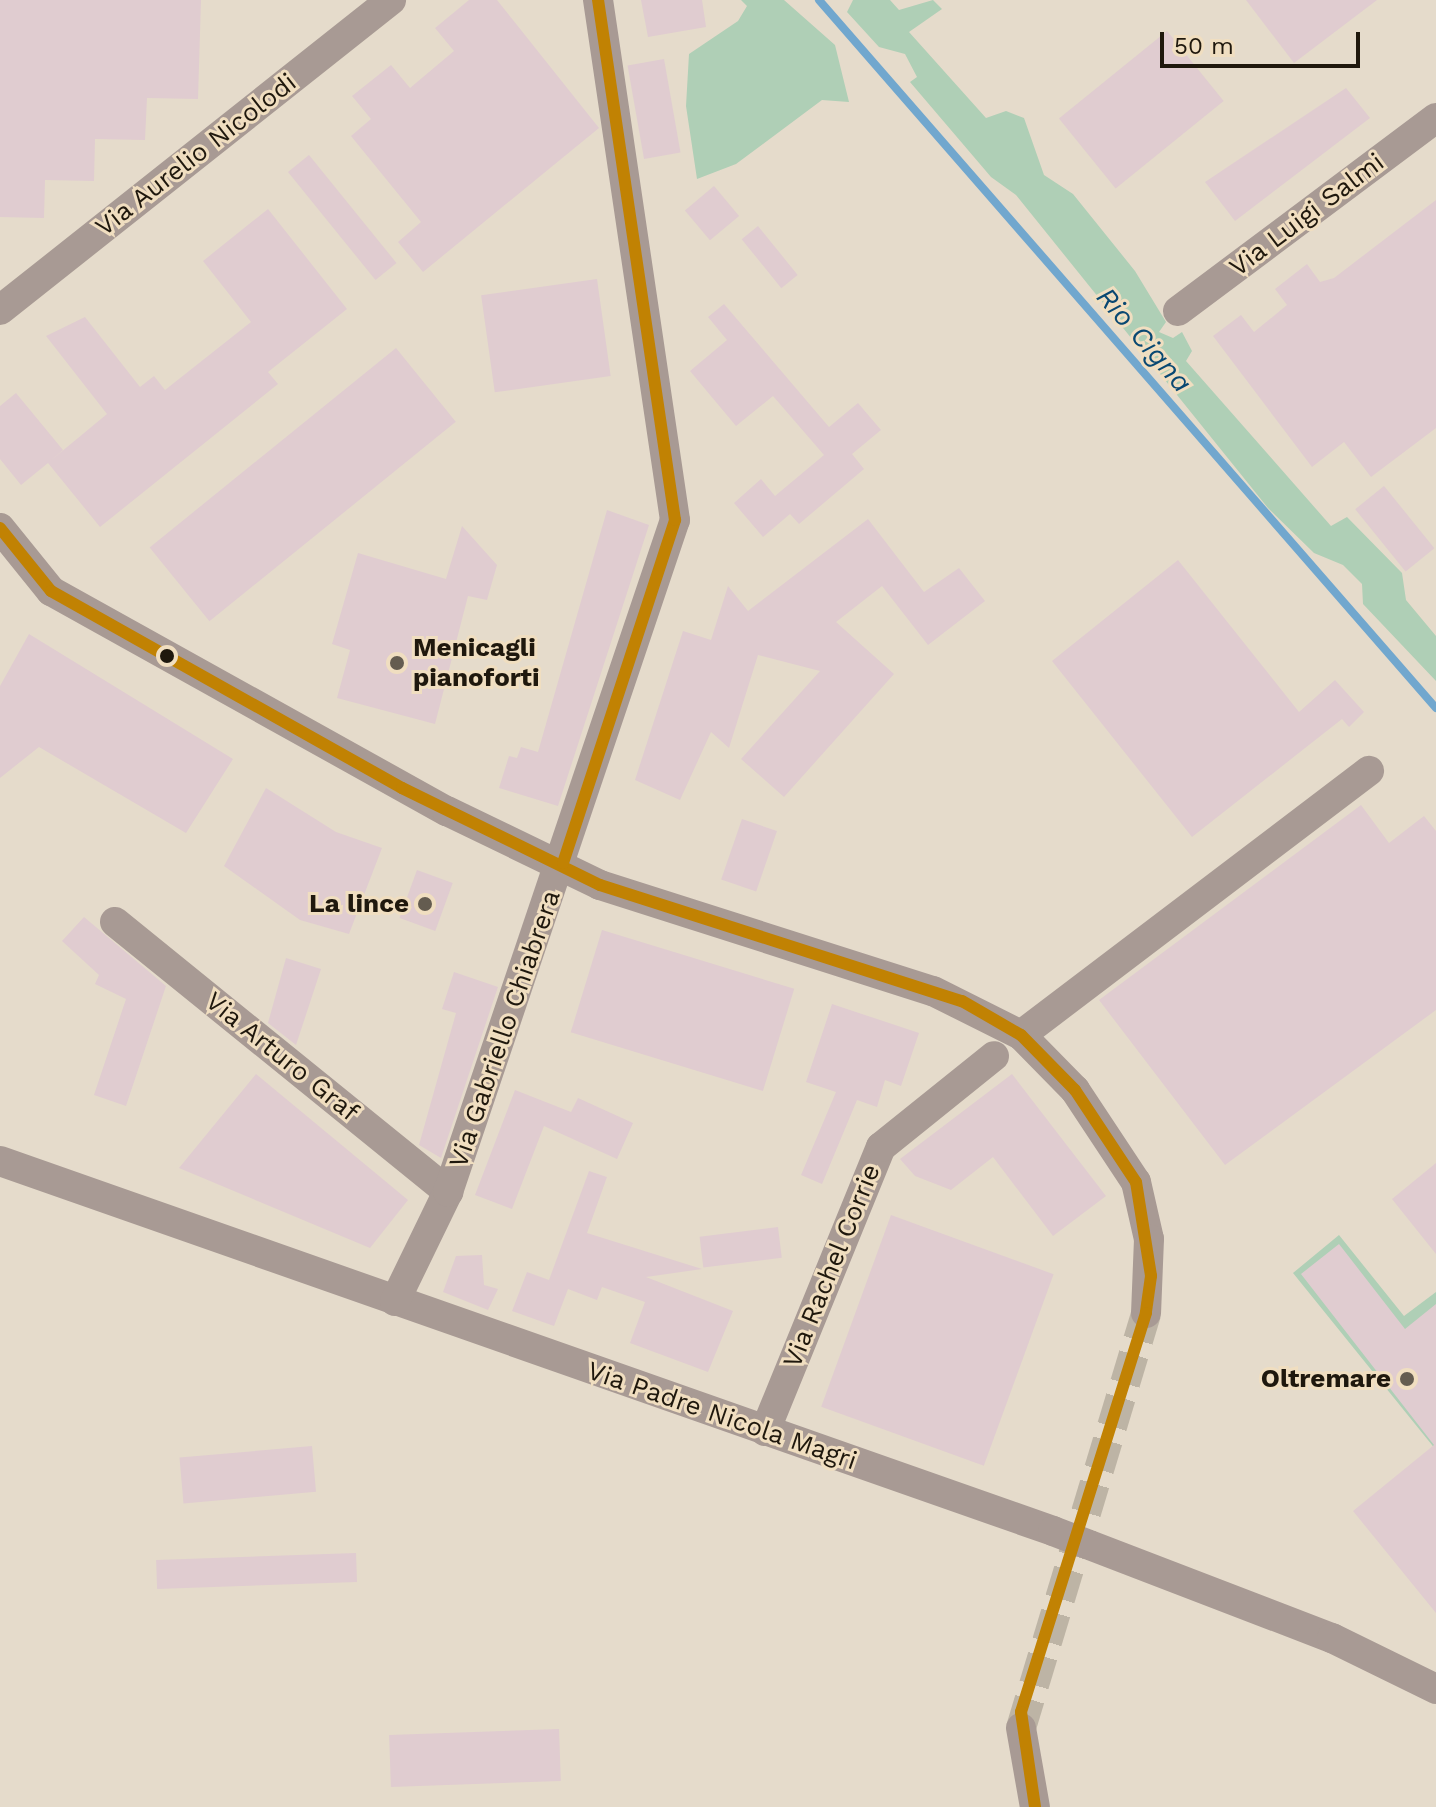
<!DOCTYPE html>
<style>
body{margin:0}
#map{position:relative;width:1436px;height:1807px;overflow:hidden;background:#e5dbcb;font-family:"Work Sans",sans-serif}
div>[style]{position:absolute}
.green>*{inset:0;background:#afcfb6}
.stream>*{height:8px;margin:-4px;padding:0 4px;transform-origin:4px;border-radius:4px;background:#71a7ce}
.building>*{inset:0;background:#e0ccd0;transform-origin:0 0}
.minor-tunnel>*{height:30px;margin-top:-15px;transform-origin:0;background:repeating-linear-gradient(90deg,#bdb4a5 0 30px,transparent 0 45px)}
.minor>*{height:30px;margin:-15px;padding:0 15px;transform-origin:15px;border-radius:15px;background:#a89a94}
.bus-1>*{height:12px;margin:-6px;padding:0 6px;transform-origin:6px;border-radius:6px;background:#c18203}
.dots>*{width:22px;height:22px;translate:-50% -50%;box-sizing:border-box;border:4px solid #f0dec0;border-radius:50%}
span{translate:-50% -50%;white-space:nowrap;text-align:center;line-height:1.15;-webkit-text-stroke:6px #f0dec0;paint-order:stroke}
.street-label{font-size:26px;color:#1f180d}
.poi-label{font-size:26px;color:#1f180d;font-weight:700}
.left{translate:0 -50%;text-align:left}
.right{translate:-100% -50%;text-align:right}
.water-label{font-size:28px;color:#094872;font-style:italic}
.scale{position:absolute;left:1160px;top:32px;width:200px;height:36px;box-sizing:border-box;border:4px solid #1f180d;border-top:0;padding-left:10px;font-size:24px;line-height:28px;white-space:nowrap;color:#1f180d;-webkit-text-stroke:6px #f0dec0;paint-order:stroke}
</style>
<div id="map">
<div class="green">
<i style="clip-path:polygon(741px 0,784px 0,835px 45px,849px 102px,822px 100px,736px 164px,697px 179px,686px 106px,689px 54px,738px 21px,747px 6px)"></i>
<i style="clip-path:polygon(853px 0,890px 0,899px 10px,933px 0,942px 9px,909px 32px,986px 118px,1006px 111px,1024px 118px,1044px 175px,1073px 194px,1135px 271px,1166px 322px,1159px 332px,1173px 338px,1182px 332px,1192px 351px,1186px 361px,1331px 526px,1347px 517px,1402px 573px,1406px 600px,1436px 636px,1436px 681px,1363px 604px,1362px 584px,1343px 565px,1314px 553px,1268px 508px,1016px 195px,991px 177px,910px 82px,917px 77px,905px 54px,879px 47px,847px 12px)"></i>
<i style="clip-path:polygon(1339px 1235px,1404px 1316px,1436px 1292px,1436px 1450px,1293px 1273px)"></i>
</div>
<div class="stream">
<i style="left:819px;top:0;width:939px;rotate:48.93deg"></i>
</div>
<div class="building">
<i style="clip-path:polygon(0 0,201px 0,198px 99px,147px 98px,145px 140px,95px 139px,94px 181px,45px 180px,44px 218px,0 217px)"></i>
<i style="clip-path:polygon(469px 0,497px 0,599px 128px,423px 272px,398px 242px,421px 222px,351px 136px,371px 119px,352px 96px,391px 65px,410px 88px,454px 51px,435px 28px)"></i>
<i style="clip-path:polygon(641px 0,702px 0,706px 27px,648px 37px)"></i>
<i style="clip-path:polygon(1246px 0,1377px 0,1294px 63px)"></i>
<i style="left:1167px;top:31px;width:90px;height:139px;rotate:51deg"></i>
<i style="left:664px;top:59px;width:95px;height:37px;rotate:80deg"></i>
<i style="clip-path:polygon(1346px 88px,1370px 118px,1235px 221px,1205px 182px)"></i>
<i style="left:309px;top:155px;width:139px;height:27px;rotate:51deg"></i>
<i style="left:714px;top:186px;width:39px;height:38px;rotate:50deg"></i>
<i style="clip-path:polygon(1436px 200px,1436px 428px,1371px 477px,1344px 442px,1312px 467px,1213px 336px,1241px 315px,1254px 332px,1287px 305px,1275px 289px,1307px 264px,1320px 282px,1334px 278px)"></i>
<i style="clip-path:polygon(268px 209px,347px 309px,268px 372px,278px 384px,100px 527px,48px 463px,21px 485px,0 459px,0 406px,16px 393px,63px 450px,49px 462px,107px 414px,46px 336px,85px 317px,140px 387px,154px 376px,165px 390px,251px 322px,203px 261px)"></i>
<i style="left:758px;top:226px;width:63px;height:21px;rotate:51deg"></i>
<i style="left:597px;top:279px;width:98px;height:117px;rotate:82deg"></i>
<i style="clip-path:polygon(724px 304px,829px 427px,858px 403px,881px 430px,852px 454px,864px 469px,799px 524px,790px 514px,763px 537px,734px 503px,761px 479px,775px 496px,824px 455px,773px 396px,736px 426px,690px 371px,727px 340px,708px 317px)"></i>
<i style="left:396px;top:348px;width:95px;height:317px;rotate:51deg"></i>
<i style="left:1384px;top:486px;width:80px;height:37px;rotate:51deg"></i>
<i style="clip-path:polygon(607px 510px,649px 525px,558px 806px,499px 788px,509px 756px,517px 758px,521px 747px,538px 752px)"></i>
<i style="clip-path:polygon(868px 519px,924px 592px,959px 568px,985px 601px,928px 645px,882px 586px,836px 622px,894px 674px,784px 797px,741px 759px,820px 671px,758px 655px,729px 748px,711px 732px,680px 800px,635px 780px,683px 631px,711px 640px,728px 586px,748px 611px)"></i>
<i style="clip-path:polygon(462px 526px,497px 565px,487px 600px,468px 596px,435px 724px,337px 698px,350px 650px,332px 644px,358px 553px,446px 579px)"></i>
<i style="clip-path:polygon(1178px 560px,1299px 712px,1335px 680px,1364px 712px,1349px 727px,1342px 719px,1192px 837px,1052px 661px)"></i>
<i style="clip-path:polygon(29px 634px,233px 759px,186px 833px,39px 747px,0 778px,0 686px)"></i>
<i style="clip-path:polygon(266px 788px,336px 832px,382px 848px,349px 934px,300px 920px,224px 866px)"></i>
<i style="clip-path:polygon(1361px 805px,1389px 843px,1424px 816px,1436px 831px,1436px 1010px,1225px 1165px,1099px 1000px)"></i>
<i style="left:742px;top:819px;width:37px;height:64px;rotate:19deg"></i>
<i style="left:417px;top:870px;width:38px;height:51px;rotate:20deg"></i>
<i style="clip-path:polygon(84px 917px,166px 986px,126px 1106px,94px 1095px,126px 999px,95px 984px,99px 975px,62px 941px)"></i>
<i style="left:602px;top:930px;width:201px;height:107px;rotate:17deg"></i>
<i style="clip-path:polygon(286px 958px,321px 969px,296px 1045px,268px 1023px)"></i>
<i style="clip-path:polygon(454px 972px,498px 987px,441px 1158px,419px 1145px,456px 1013px,442px 1009px)"></i>
<i style="clip-path:polygon(832px 1004px,919px 1033px,901px 1086px,885px 1080px,877px 1107px,857px 1100px,822px 1184px,801px 1175px,836px 1092px,806px 1082px)"></i>
<i style="clip-path:polygon(256px 1074px,408px 1200px,370px 1248px,179px 1168px)"></i>
<i style="clip-path:polygon(1012px 1074px,1106px 1196px,1053px 1236px,993px 1157px,951px 1190px,915px 1176px,900px 1159px)"></i>
<i style="clip-path:polygon(515px 1090px,571px 1112px,578px 1098px,633px 1123px,617px 1159px,544px 1126px,512px 1209px,475px 1195px)"></i>
<i style="clip-path:polygon(1436px 1163px,1436px 1254px,1392px 1199px)"></i>
<i style="clip-path:polygon(589px 1171px,607px 1177px,587px 1233px,702px 1269px,646px 1277px,733px 1311px,708px 1372px,630px 1343px,645px 1302px,602px 1287px,597px 1300px,568px 1289px,554px 1326px,512px 1311px,527px 1272px,549px 1280px)"></i>
<i style="left:891px;top:1215px;width:173px;height:204px;rotate:20deg"></i>
<i style="left:778px;top:1227px;width:31px;height:79px;rotate:83deg"></i>
<i style="clip-path:polygon(1339px 1244px,1405px 1329px,1436px 1304px,1436px 1613px,1353px 1511px,1434px 1445px,1301px 1274px)"></i>
<i style="clip-path:polygon(482px 1255px,484px 1285px,498px 1289px,488px 1310px,443px 1292px,456px 1256px)"></i>
<i style="left:312px;top:1446px;width:46px;height:133px;rotate:85deg"></i>
<i style="left:356px;top:1553px;width:29px;height:200px;rotate:88deg"></i>
<i style="left:559px;top:1729px;width:52px;height:170px;rotate:88deg"></i>
</div>
<div class="minor-tunnel">
<i style="left:1021px;top:1728px;width:433px;rotate:-73.2deg"></i>
</div>
<div class="minor">
<i style="left:0;top:310px;width:499px;rotate:-38.4deg"></i>
<i style="left:1178px;top:311px;width:322px;rotate:-36.8deg"></i>
<i style="left:0;top:528px;width:81px;rotate:51deg"></i>
<i style="left:51px;top:591px;width:453px;rotate:29.1deg"></i>
<i style="left:447px;top:811px;width:170px;rotate:25.8deg"></i>
<i style="left:600px;top:885px;width:349px;rotate:17.7deg"></i>
<i style="left:933px;top:991px;width:98px;rotate:26.6deg"></i>
<i style="left:1021px;top:1035px;width:77px;rotate:45.5deg"></i>
<i style="left:1075px;top:1090px;width:110px;rotate:56.5deg"></i>
<i style="left:1136px;top:1182px;width:58px;rotate:77.2deg"></i>
<i style="left:1149px;top:1239px;width:74px;rotate:92.3deg"></i>
<i style="left:115px;top:922px;width:429px;rotate:39deg"></i>
<i style="left:1021px;top:1035px;width:437px;rotate:-37.2deg"></i>
<i style="left:0;top:1161px;width:1116px;rotate:19.36deg"></i>
<i style="left:1053px;top:1531px;width:299px;rotate:21deg"></i>
<i style="left:1332px;top:1638px;width:116px;rotate:26.1deg"></i>
<i style="left:395px;top:1301px;width:121px;rotate:-64.1deg"></i>
<i style="left:448px;top:1192px;width:709px;rotate:-71.34deg"></i>
<i style="left:675px;top:520px;width:526px;rotate:-98.42deg"></i>
<i style="left:765px;top:1431px;width:307px;rotate:-67.8deg"></i>
<i style="left:881px;top:1147px;width:145px;rotate:-38.8deg"></i>
<i style="left:1021px;top:1728px;width:80px;rotate:80deg"></i>
</div>
<div class="bus-1">
<i style="left:0;top:528px;width:81px;rotate:51deg"></i>
<i style="left:51px;top:591px;width:403px;rotate:29.3deg"></i>
<i style="left:402px;top:788px;width:220px;rotate:26.1deg"></i>
<i style="left:600px;top:885px;width:380px;rotate:17.8deg"></i>
<i style="left:962px;top:1001px;width:68px;rotate:30deg"></i>
<i style="left:1021px;top:1035px;width:77px;rotate:45.5deg"></i>
<i style="left:1075px;top:1090px;width:110px;rotate:56.5deg"></i>
<i style="left:1136px;top:1182px;width:95px;rotate:80.9deg"></i>
<i style="left:1151px;top:1276px;width:37px;rotate:98deg"></i>
<i style="left:1146px;top:1313px;width:418px;rotate:107.4deg"></i>
<i style="left:1021px;top:1712px;width:96px;rotate:81.6deg"></i>
<i style="left:563px;top:863px;width:361px;rotate:-71.9deg"></i>
<i style="left:675px;top:520px;width:526px;rotate:-98.42deg"></i>
</div>
<div class="dots">
<i style="left:167px;top:656px;background:#1f180d"></i>
<i style="left:397px;top:663px;background:#645c50"></i>
<i style="left:425px;top:904px;background:#645c50"></i>
<i style="left:1407px;top:1379px;background:#645c50"></i>
</div>
<div class="street-label">
<span style="left:196px;top:155px;rotate:-38deg">Via Aurelio Nicolodi</span>
<span style="left:1307px;top:215px;rotate:-37deg">Via Luigi Salmi</span>
<span style="left:505px;top:1029px;rotate:-71deg">Via Gabriello Chiabrera</span>
<span style="left:282px;top:1057px;rotate:39deg">Via Arturo Graf</span>
<span style="left:832px;top:1266px;rotate:-68deg">Via Rachel Corrie</span>
<span style="left:722px;top:1416px;rotate:19deg">Via Padre Nicola Magri</span>
</div>
<div class="poi-label">
<span class="left" style="left:413px;top:663px">Menicagli<br>pianoforti</span>
<span class="right" style="left:409px;top:904px">La lince</span>
<span class="right" style="left:1391px;top:1379px">Oltremare</span>
</div>
<div class="water-label">
<span style="left:1144px;top:340px;rotate:49deg">Rio Cigna</span>
</div>
<div class="scale">50 m</div>
</div>
